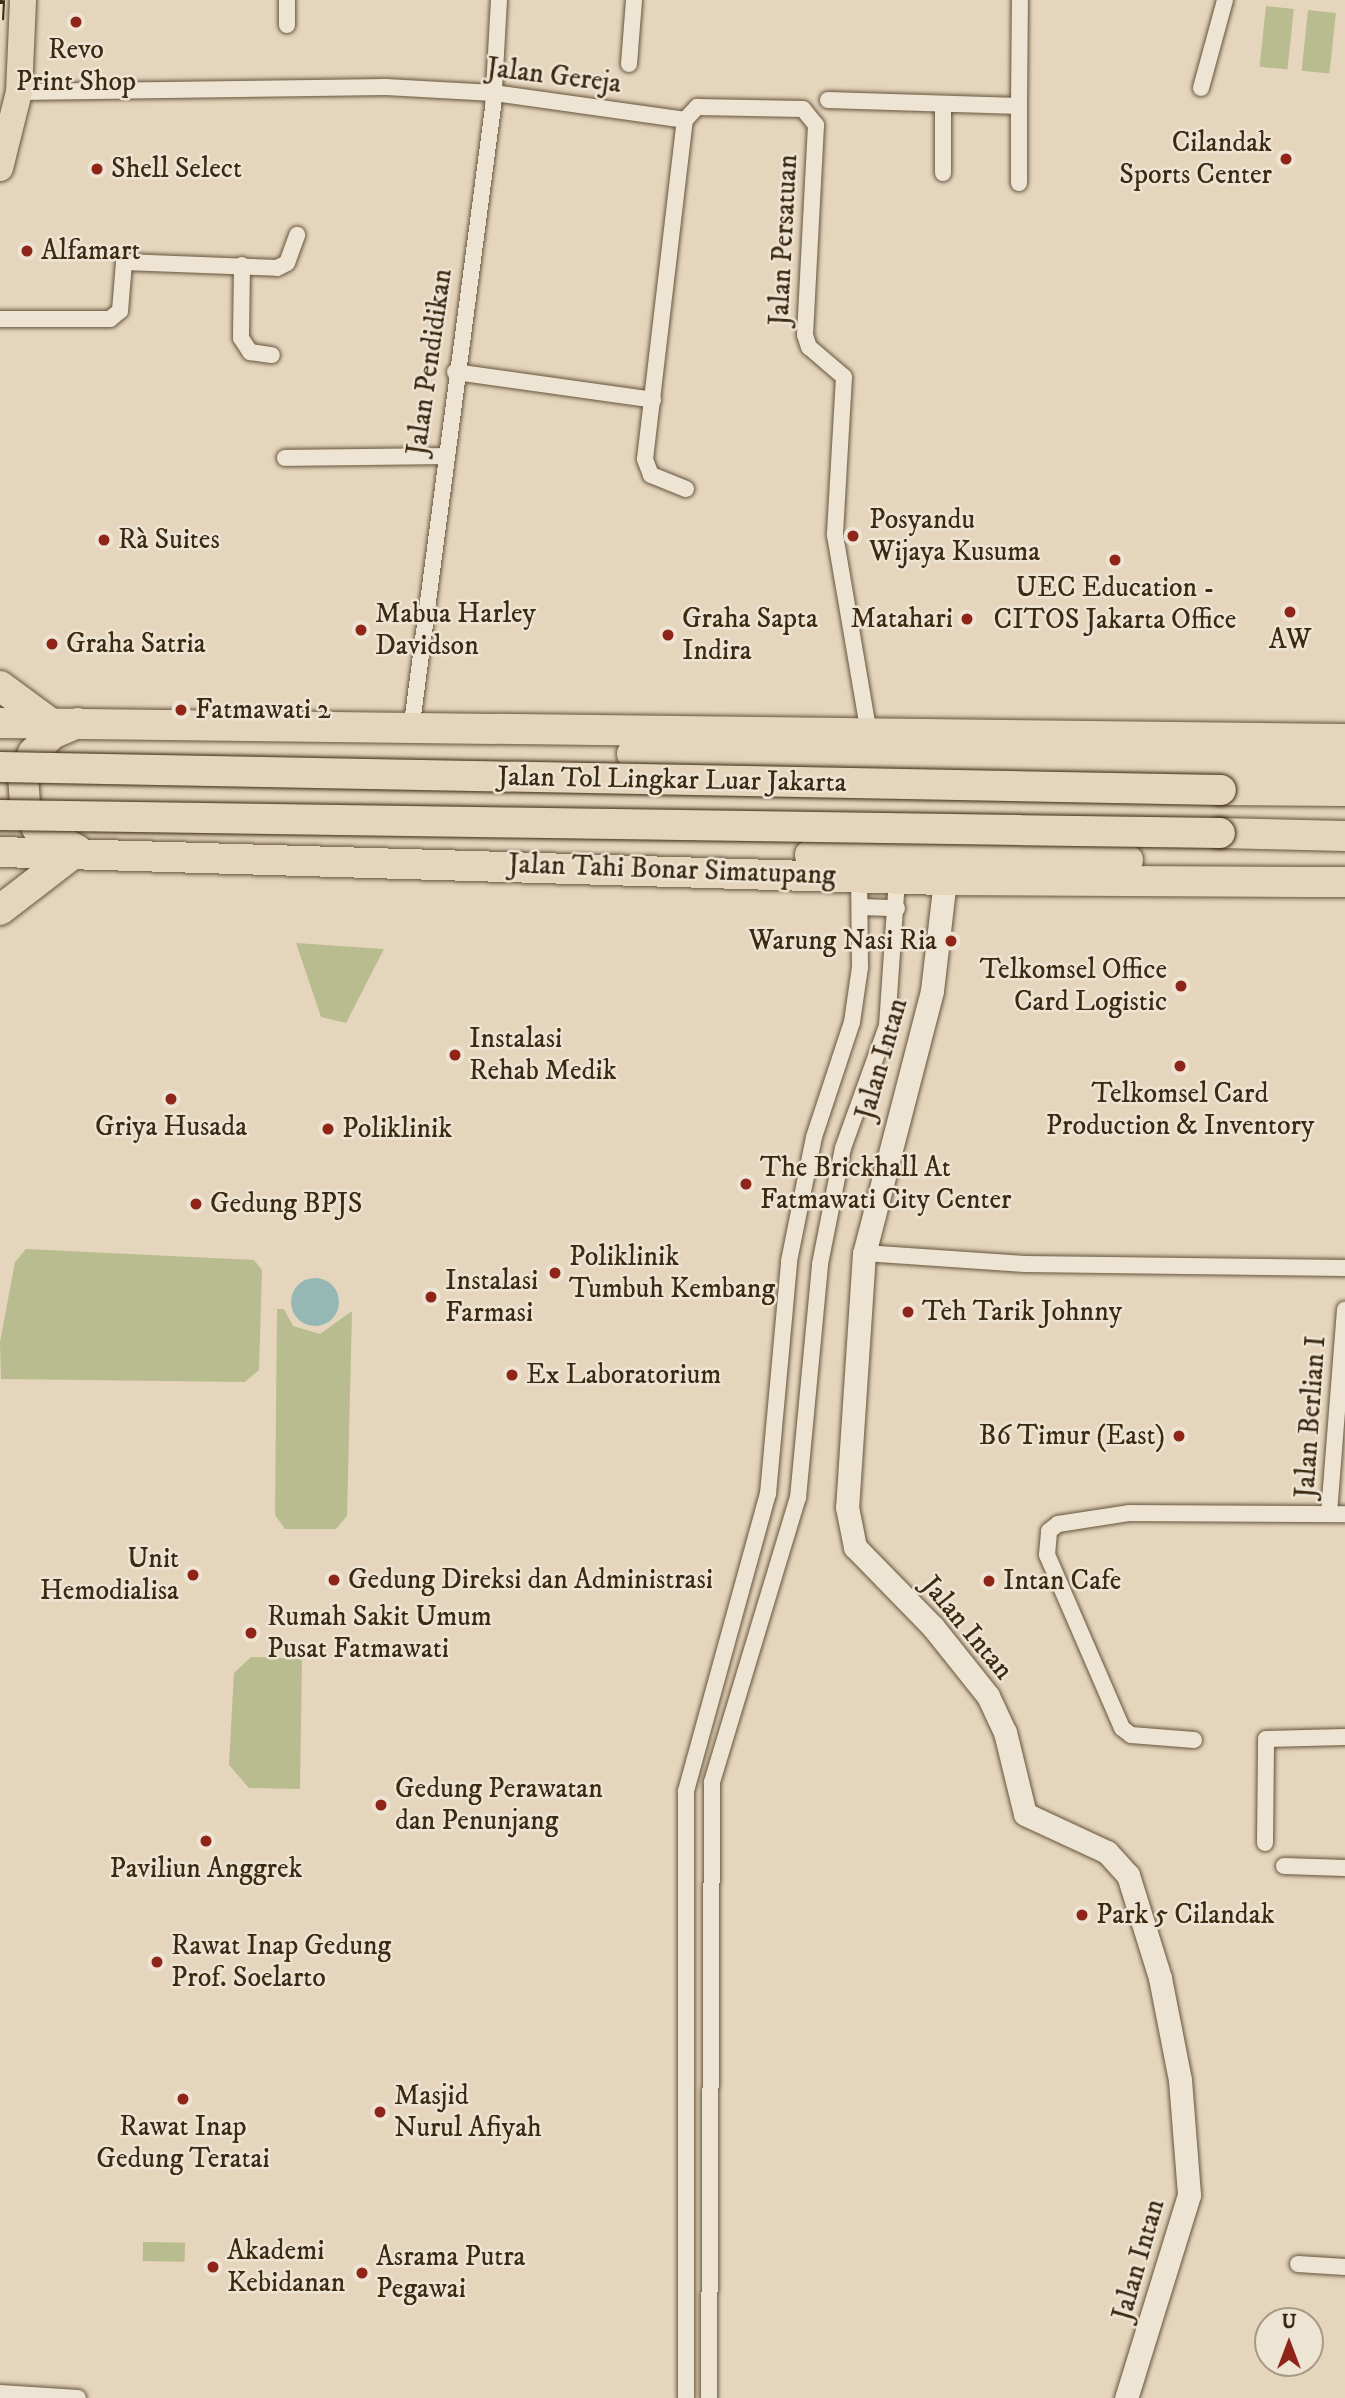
<!DOCTYPE html>
<meta charset="utf-8">
<style>
body{margin:0}
#map{position:relative;width:1345px;height:2398px;overflow:hidden;background:#e5d5bd;font-family:"IM FELL DW Pica",serif}
div>[style]{position:absolute}
.green>*{inset:0;background:#b9bc8e;transform-origin:0 0}
.water>*{inset:0;background:#96b8b5}
.round{border-radius:50%}
.roads{filter:drop-shadow(0 0 2px #66543c) drop-shadow(0 0 2px #66543c)}
.street>*{height:16px;margin:-8px;padding:0 8px;transform-origin:8px;border-radius:8px;background:#eee4d4}
.secondary>*{height:23px;margin:-11.5px;padding:0 11.5px;transform-origin:11.5px;border-radius:11.5px;background:#eee4d4}
.primary>*{height:26px;margin:-13px;padding:0 13px;transform-origin:13px;border-radius:13px;background:#e5d5bd}
.highway>*{height:30px;margin:-15px;padding:0 15px;transform-origin:15px;border-radius:15px;background:#e5d5bd}
.rail>*{height:8px;margin-top:-4px;transform-origin:0;background:repeating-linear-gradient(90deg,#eee4d4 0 16px,#3b2911 0 32px);box-sizing:border-box;border-block:2px solid #3b2911}
.bridges{filter:drop-shadow(0 0 2px #3b2911) drop-shadow(0 0 2px #3b2911)}
.highway-bridge>*{height:30px;margin:-15px;padding:0 15px;transform-origin:15px;border-radius:15px;background:#e5d5bd}
.dots>*{width:19px;height:19px;translate:-50% -50%;box-sizing:border-box;border:4px solid #eee4d4;border-radius:50%}
span{translate:-50% -50%;white-space:nowrap;text-align:center;line-height:1.15;-webkit-text-stroke:5px #eee4d4;paint-order:stroke}
.poi-label{font-size:28px;color:#3b2911}
.right{translate:-100% -50%;text-align:right}
.left{translate:0 -50%;text-align:left}
.street-label{font-size:28px;color:#3b2911}
.north{position:absolute;left:1254px;top:2307px;width:70px;height:70px;box-sizing:border-box;background:#eee4d4;border:2px solid #a69986;border-radius:50%;rotate:0deg;font-size:19px;font-weight:700;line-height:28px;text-align:center;color:#3b2911}
.north::after{content:'';display:block;margin:auto;width:24px;height:32px;background:#8f2418;clip-path:polygon(50% 0,100% 100%,50% 72%,0 100%)}
</style>
<div id="map">
<div class="green">
<i style="left:1266px;top:6px;width:28px;height:61px;rotate:6deg"></i>
<i style="left:1308px;top:10px;width:28px;height:61px;rotate:6deg"></i>
<i style="clip-path:polygon(296px 943px,384px 949px,346px 1023px,321px 1017px)"></i>
<i style="clip-path:polygon(26px 1249px,254px 1260px,262px 1270px,259px 1370px,245px 1382px,1px 1379px,0 1342px,15px 1262px)"></i>
<i style="clip-path:polygon(277px 1309px,284px 1309px,293px 1326px,320px 1334px,352px 1311px,347px 1516px,336px 1529px,285px 1529px,275px 1515px)"></i>
<i style="clip-path:polygon(251px 1657px,302px 1659px,300px 1789px,249px 1788px,229px 1765px,234px 1673px)"></i>
<i style="left:143px;top:2242px;width:42px;height:19px;rotate:1deg"></i>
</div>
<div class="water">
<i class="round" style="left:291px;top:1278px;width:48px;height:48px"></i>
</div>
<div class="roads">
<div class="street">
<i style="left:287px;top:25px;width:25px;rotate:-90deg"></i>
<i style="left:629px;top:64px;width:64px;rotate:-85.5deg"></i>
<i style="left:1201px;top:88px;width:91px;rotate:-74.7deg"></i>
<i style="left:19px;top:92px;width:367px;rotate:-0.8deg"></i>
<i style="left:386px;top:87px;width:108px;rotate:3.2deg"></i>
<i style="left:494px;top:93px;width:193px;rotate:8deg"></i>
<i style="left:828px;top:100px;width:191px;rotate:1.8deg"></i>
<i style="left:1019px;top:106px;width:106px;rotate:-89.5deg"></i>
<i style="left:943px;top:105px;width:68px;rotate:90deg"></i>
<i style="left:1019px;top:106px;width:77px;rotate:90deg"></i>
<i style="left:242px;top:265px;width:73px;rotate:90.8deg"></i>
<i style="left:241px;top:338px;width:17px;rotate:57deg"></i>
<i style="left:250px;top:352px;width:22px;rotate:8deg"></i>
<i style="left:0;top:319px;width:110px"></i>
<i style="left:110px;top:319px;width:13px;rotate:-39deg"></i>
<i style="left:120px;top:311px;width:49px;rotate:-85.3deg"></i>
<i style="left:124px;top:262px;width:153px;rotate:2.2deg"></i>
<i style="left:277px;top:268px;width:11px;rotate:-27deg"></i>
<i style="left:287px;top:263px;width:30px;rotate:-70deg"></i>
<i style="left:455px;top:372px;width:200px;rotate:8deg"></i>
<i style="left:285px;top:458px;width:158px;rotate:-0.7deg"></i>
<i style="left:686px;top:489px;width:38px;rotate:-158deg"></i>
<i style="left:651px;top:475px;width:17px;rotate:-111deg"></i>
<i style="left:645px;top:459px;width:341px;rotate:-83.3deg"></i>
<i style="left:685px;top:120px;width:18px;rotate:-47deg"></i>
<i style="left:697px;top:107px;width:106px;rotate:1.1deg"></i>
<i style="left:803px;top:109px;width:21px;rotate:51deg"></i>
<i style="left:816px;top:125px;width:210px;rotate:93deg"></i>
<i style="left:805px;top:335px;width:13px;rotate:72deg"></i>
<i style="left:809px;top:347px;width:46px;rotate:40.6deg"></i>
<i style="left:844px;top:377px;width:158px;rotate:93.3deg"></i>
<i style="left:835px;top:535px;width:202px;rotate:80.3deg"></i>
<i style="left:411px;top:731px;width:629px;rotate:-82.51deg"></i>
<i style="left:493px;top:107px;width:107px;rotate:-86.8deg"></i>
<i style="left:860px;top:907px;width:37px;rotate:2deg"></i>
<i style="left:864px;top:1253px;width:161px;rotate:3.9deg"></i>
<i style="left:1025px;top:1264px;width:320px;rotate:0.7deg"></i>
<i style="left:1329px;top:1513px;width:204px;rotate:-85.5deg"></i>
<i style="left:1194px;top:1740px;width:63px;rotate:-175.5deg"></i>
<i style="left:1131px;top:1735px;width:11px;rotate:-142deg"></i>
<i style="left:1122px;top:1728px;width:189px;rotate:-113.4deg"></i>
<i style="left:1047px;top:1555px;width:24px;rotate:-85deg"></i>
<i style="left:1049px;top:1531px;width:11px;rotate:-38deg"></i>
<i style="left:1058px;top:1524px;width:73px;rotate:-8.7deg"></i>
<i style="left:1130px;top:1513px;width:215px;rotate:0.3deg"></i>
<i style="left:1265px;top:1843px;width:104px;rotate:-89.4deg"></i>
<i style="left:1266px;top:1739px;width:79px;rotate:-1.5deg"></i>
<i style="left:1284px;top:1866px;width:61px;rotate:1.9deg"></i>
<i style="left:1298px;top:2264px;width:47px;rotate:3.7deg"></i>
<i style="left:0;top:2393px;width:78px;rotate:3.7deg"></i>
<i style="left:686px;top:2398px;width:607px;rotate:-90deg"></i>
<i style="left:686px;top:1791px;width:308px;rotate:-74.6deg"></i>
<i style="left:768px;top:1494px;width:234px;rotate:-84.8deg"></i>
<i style="left:789px;top:1261px;width:126px;rotate:-78.6deg"></i>
<i style="left:814px;top:1137px;width:121px;rotate:-71.7deg"></i>
<i style="left:852px;top:1022px;width:56px;rotate:-81.7deg"></i>
<i style="left:860px;top:967px;width:90px;rotate:-90.6deg"></i>
<i style="left:709px;top:2398px;width:616px;rotate:-89.72deg"></i>
<i style="left:712px;top:1782px;width:297px;rotate:-73.2deg"></i>
<i style="left:798px;top:1498px;width:235px;rotate:-84.6deg"></i>
<i style="left:820px;top:1264px;width:118px;rotate:-78.8deg"></i>
<i style="left:843px;top:1148px;width:130px;rotate:-70.2deg"></i>
<i style="left:887px;top:1026px;width:148px;rotate:-86.1deg"></i>
</div>
<div class="secondary">
<i style="left:945px;top:880px;width:112px;rotate:96.7deg"></i>
<i style="left:932px;top:991px;width:271px;rotate:104.5deg"></i>
<i style="left:864px;top:1253px;width:255px;rotate:93.8deg"></i>
<i style="left:847px;top:1507px;width:41px;rotate:78.7deg"></i>
<i style="left:855px;top:1547px;width:112px;rotate:45.7deg"></i>
<i style="left:933px;top:1627px;width:88px;rotate:51.4deg"></i>
<i style="left:988px;top:1696px;width:40px;rotate:65deg"></i>
<i style="left:1005px;top:1732px;width:84px;rotate:76.3deg"></i>
<i style="left:1025px;top:1814px;width:90px;rotate:24.9deg"></i>
<i style="left:1107px;top:1852px;width:31px;rotate:48deg"></i>
<i style="left:1128px;top:1875px;width:108px;rotate:72.7deg"></i>
<i style="left:1160px;top:1978px;width:104px;rotate:78.9deg"></i>
<i style="left:1180px;top:2080px;width:115px;rotate:85.5deg"></i>
<i style="left:1189px;top:2195px;width:213px;rotate:107.2deg"></i>
</div>
<div class="primary">
<i style="left:0;top:168px;width:78px;rotate:-76deg"></i>
<i style="left:19px;top:92px;width:92px;rotate:-87.5deg"></i>
</div>
<div class="highway">
<i style="left:0;top:686px;width:61px;rotate:36.3deg"></i>
<i style="left:0;top:723px;width:1345px;rotate:0.68deg"></i>
<i style="left:632px;top:754px;width:713px;rotate:1.04deg"></i>
<i style="left:1221px;top:790px;width:124px;rotate:0.5deg"></i>
<i style="left:1220px;top:833px;width:125px;rotate:1.4deg"></i>
<i style="left:77px;top:850px;width:46px;rotate:-151.2deg"></i>
<i style="left:37px;top:828px;width:27px;rotate:-117deg"></i>
<i style="left:25px;top:804px;width:26px;rotate:-94deg"></i>
<i style="left:23px;top:778px;width:27px;rotate:-68deg"></i>
<i style="left:33px;top:753px;width:27px;rotate:-45deg"></i>
<i style="left:52px;top:734px;width:28px;rotate:-23deg"></i>
<i style="left:0;top:852px;width:945px;rotate:1.7deg"></i>
<i style="left:945px;top:880px;width:400px;rotate:0.3deg"></i>
<i style="left:810px;top:855px;width:318px;rotate:0.9deg"></i>
<i style="left:0;top:910px;width:93px;rotate:-37.6deg"></i>
</div>
</div>
<div class="rail">
<i style="left:0;top:20px;width:20px;rotate:-87deg"></i>
</div>
<div class="bridges">
<div class="highway-bridge">
<i style="left:0;top:767px;width:1221px;rotate:1.08deg"></i>
<i style="left:0;top:815px;width:1220px;rotate:0.85deg"></i>
</div>
</div>
<div class="dots">
<i style="left:76px;top:22px;background:#8f2418"></i>
<i style="left:1286px;top:159px;background:#8f2418"></i>
<i style="left:97px;top:169px;background:#8f2418"></i>
<i style="left:27px;top:251px;background:#8f2418"></i>
<i style="left:853px;top:536px;background:#8f2418"></i>
<i style="left:104px;top:540px;background:#8f2418"></i>
<i style="left:1115px;top:560px;background:#8f2418"></i>
<i style="left:1290px;top:612px;background:#8f2418"></i>
<i style="left:967px;top:619px;background:#8f2418"></i>
<i style="left:361px;top:630px;background:#8f2418"></i>
<i style="left:668px;top:635px;background:#8f2418"></i>
<i style="left:52px;top:644px;background:#8f2418"></i>
<i style="left:181px;top:710px;background:#8f2418"></i>
<i style="left:951px;top:941px;background:#8f2418"></i>
<i style="left:1181px;top:986px;background:#8f2418"></i>
<i style="left:455px;top:1055px;background:#8f2418"></i>
<i style="left:1180px;top:1066px;background:#8f2418"></i>
<i style="left:171px;top:1099px;background:#8f2418"></i>
<i style="left:328px;top:1129px;background:#8f2418"></i>
<i style="left:746px;top:1184px;background:#8f2418"></i>
<i style="left:196px;top:1204px;background:#8f2418"></i>
<i style="left:555px;top:1273px;background:#8f2418"></i>
<i style="left:431px;top:1297px;background:#8f2418"></i>
<i style="left:908px;top:1312px;background:#8f2418"></i>
<i style="left:512px;top:1375px;background:#8f2418"></i>
<i style="left:1179px;top:1436px;background:#8f2418"></i>
<i style="left:193px;top:1575px;background:#8f2418"></i>
<i style="left:334px;top:1580px;background:#8f2418"></i>
<i style="left:989px;top:1581px;background:#8f2418"></i>
<i style="left:251px;top:1633px;background:#8f2418"></i>
<i style="left:381px;top:1805px;background:#8f2418"></i>
<i style="left:206px;top:1841px;background:#8f2418"></i>
<i style="left:1082px;top:1915px;background:#8f2418"></i>
<i style="left:157px;top:1962px;background:#8f2418"></i>
<i style="left:183px;top:2099px;background:#8f2418"></i>
<i style="left:380px;top:2112px;background:#8f2418"></i>
<i style="left:213px;top:2267px;background:#8f2418"></i>
<i style="left:362px;top:2273px;background:#8f2418"></i>
</div>
<div class="poi-label">
<span style="left:76px;top:66px">Revo<br>Print Shop</span>
<span class="right" style="left:1272px;top:159px">Cilandak<br>Sports Center</span>
<span class="left" style="left:111px;top:169px">Shell Select</span>
<span class="left" style="left:41px;top:251px">Alfamart</span>
<span class="left" style="left:869px;top:536px">Posyandu<br>Wijaya Kusuma</span>
<span class="left" style="left:118px;top:540px">Rà Suites</span>
<span style="left:1115px;top:604px">UEC Education -<br>CITOS Jakarta Office</span>
<span class="left" style="left:375px;top:630px">Mabua Harley<br>Davidson</span>
<span class="left" style="left:682px;top:635px">Graha Sapta<br>Indira</span>
<span class="right" style="left:953px;top:619px">Matahari</span>
<span style="left:1290px;top:640px">AW</span>
<span class="left" style="left:66px;top:644px">Graha Satria</span>
<span class="left" style="left:195px;top:710px">Fatmawati 2</span>
<span class="right" style="left:937px;top:941px">Warung Nasi Ria</span>
<span class="right" style="left:1167px;top:986px">Telkomsel Office<br>Card Logistic</span>
<span class="left" style="left:469px;top:1055px">Instalasi<br>Rehab Medik</span>
<span style="left:1180px;top:1110px">Telkomsel Card<br>Production &amp; Inventory</span>
<span style="left:171px;top:1127px">Griya Husada</span>
<span class="left" style="left:342px;top:1129px">Poliklinik</span>
<span class="left" style="left:760px;top:1184px">The Brickhall At<br>Fatmawati City Center</span>
<span class="left" style="left:210px;top:1204px">Gedung BPJS</span>
<span class="left" style="left:569px;top:1273px">Poliklinik<br>Tumbuh Kembang</span>
<span class="left" style="left:445px;top:1297px">Instalasi<br>Farmasi</span>
<span class="left" style="left:922px;top:1312px">Teh Tarik Johnny</span>
<span class="left" style="left:526px;top:1375px">Ex Laboratorium</span>
<span class="right" style="left:1165px;top:1436px">B6 Timur (East)</span>
<span class="right" style="left:179px;top:1575px">Unit<br>Hemodialisa</span>
<span class="left" style="left:348px;top:1580px">Gedung Direksi dan Administrasi</span>
<span class="left" style="left:1003px;top:1581px">Intan Cafe</span>
<span class="left" style="left:267px;top:1633px">Rumah Sakit Umum<br>Pusat Fatmawati</span>
<span class="left" style="left:395px;top:1805px">Gedung Perawatan<br>dan Penunjang</span>
<span style="left:206px;top:1869px">Paviliun Anggrek</span>
<span class="left" style="left:1096px;top:1915px">Park 5 Cilandak</span>
<span class="left" style="left:171px;top:1962px">Rawat Inap Gedung<br>Prof. Soelarto</span>
<span class="left" style="left:394px;top:2112px">Masjid<br>Nurul Afiyah</span>
<span style="left:183px;top:2143px">Rawat Inap<br>Gedung Teratai</span>
<span class="left" style="left:227px;top:2267px">Akademi<br>Kebidanan</span>
<span class="left" style="left:376px;top:2273px">Asrama Putra<br>Pegawai</span>
</div>
<div class="street-label">
<span style="left:554px;top:76px;rotate:7deg">Jalan Gereja</span>
<span style="left:784px;top:240px;rotate:-87deg">Jalan Persatuan</span>
<span style="left:430px;top:362px;rotate:-82deg">Jalan Pendidikan</span>
<span style="left:672px;top:780px;rotate:1deg">Jalan Tol Lingkar Luar Jakarta</span>
<span style="left:672px;top:870px;rotate:2deg">Jalan Tahi Bonar Simatupang</span>
<span style="left:882px;top:1059px;rotate:-74deg">Jalan Intan</span>
<span style="left:1311px;top:1417px;rotate:-86deg">Jalan Berlian I</span>
<span style="left:967px;top:1628px;rotate:50deg">Jalan Intan</span>
<span style="left:1139px;top:2260px;rotate:-74deg">Jalan Intan</span>
</div>
<div class="north">U</div>
</div>
